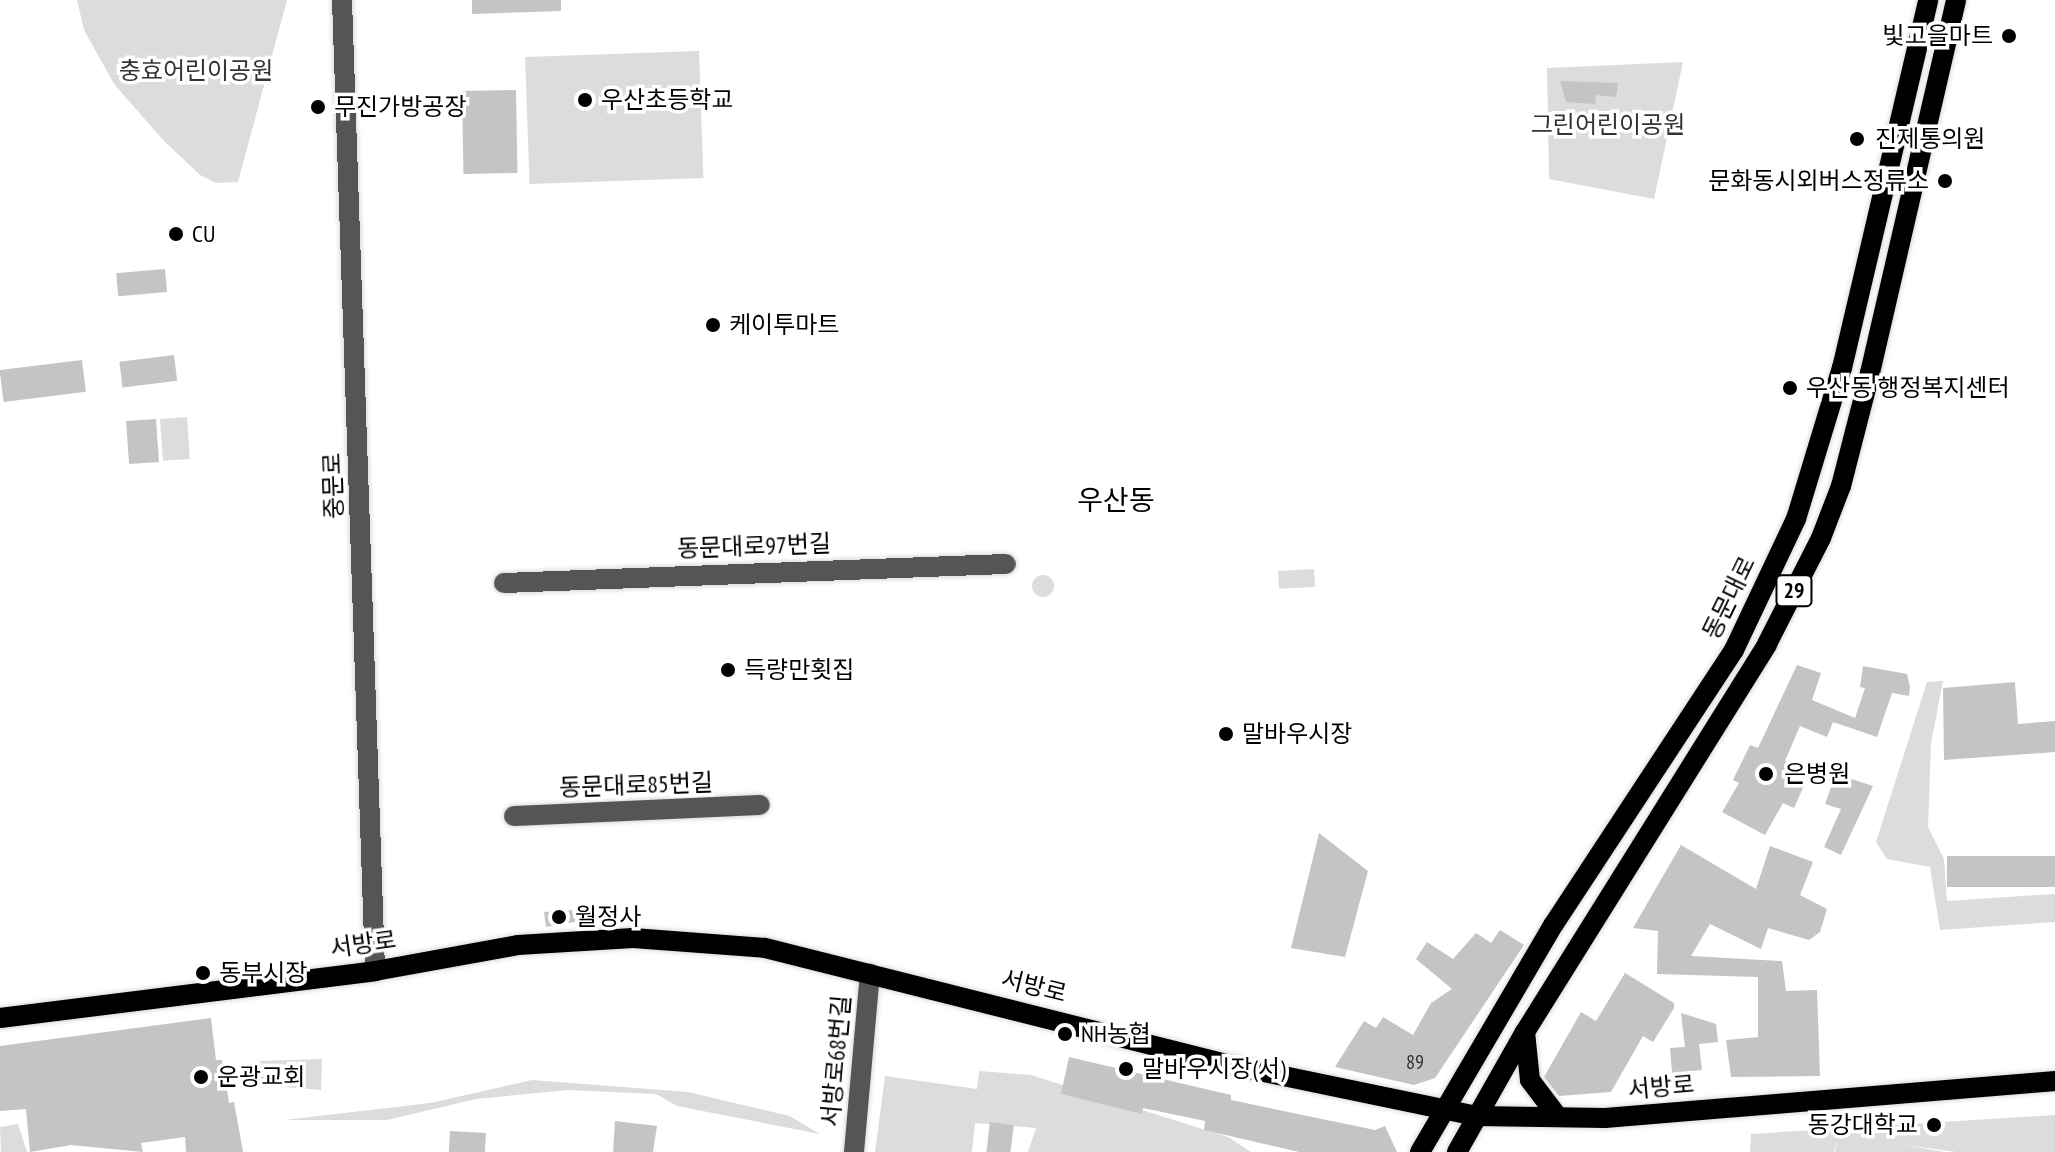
<!DOCTYPE html>
<meta charset="utf-8">
<style>
body{margin:0}
#map{position:relative;width:2055px;height:1152px;overflow:hidden;background:#fff;font-family:"PT Sans Narrow","Noto Sans KR",sans-serif}
div>[style]{position:absolute}
.green>*{inset:0;background:#dcdcdc;transform-origin:0 0}
.round{border-radius:50%}
.building>*{inset:0;background:#c4c4c4;transform-origin:0 0}
.roads{filter:drop-shadow(0 0 2px #dbdbdb) drop-shadow(0 0 2px #dbdbdb)}
.minor>*{height:20px;margin:-10px;padding:0 10px;transform-origin:10px;border-radius:10px;background:#555}
.major>*{height:20px;margin:-10px;padding:0 10px;transform-origin:10px;border-radius:10px;background:#000}
.dots>*{width:22px;height:22px;translate:-50% -50%;box-sizing:border-box;border:4px solid #fff;border-radius:50%}
span{translate:-50% -50%;white-space:nowrap;text-align:center;line-height:1.15;-webkit-text-stroke:7px #fff;paint-order:stroke}
.number-label{font-size:20px;color:#313131}
.number-label span{-webkit-text-stroke-width:0}
.shield-label span{padding:2px 6px;background:#fff;border:2px solid;border-radius:6px;-webkit-text-stroke-width:0}
.shield-label{font-size:22px;color:#000;font-weight:700}
.poi-label{font-size:24px;color:#000}
.right{translate:-100% -50%;text-align:right}
.left{translate:0 -50%;text-align:left}
.park-label{font-size:24px;color:#333}
.street-label{font-size:24px;color:#000}
.quarter-label{font-size:28px;color:#000}
</style>
<div id="map">
<div class="green">
<i style="clip-path:polygon(77px 0,287px 0,238px 182px,216px 183px,200px 175px,164px 141px,114px 84px,84px 30px)"></i>
<i style="left:699px;top:51px;width:127px;height:174px;rotate:88deg"></i>
<i style="clip-path:polygon(1683px 62px,1654px 199px,1549px 179px,1547px 68px)"></i>
<i style="left:187px;top:417px;width:42px;height:27px;rotate:86deg"></i>
<i style="left:1314px;top:569px;width:18px;height:36px;rotate:87deg"></i>
<i class="round" style="left:1032px;top:575px;width:22px;height:22px"></i>
<i style="clip-path:polygon(1943px 681px,1931px 743px,1928px 827px,1944px 859px,1947px 901px,2055px 894px,2055px 922px,1940px 930px,1930px 867px,1887px 859px,1876px 842px,1927px 682px)"></i>
<i style="clip-path:polygon(322px 1059px,321px 1090px,261px 1085px,258px 1061px)"></i>
<i style="clip-path:polygon(979px 1071px,1031px 1075px,1228px 1137px,1251px 1152px,1028px 1152px,1036px 1128px,975px 1123px,972px 1152px,875px 1152px,885px 1076px,977px 1089px)"></i>
<i style="clip-path:polygon(532px 1080px,688px 1092px,790px 1116px,820px 1134px,677px 1106px,656px 1094px,568px 1090px,476px 1099px,387px 1120px,284px 1120px,430px 1103px)"></i>
<i style="clip-path:polygon(2055px 1115px,2055px 1152px,1956px 1152px,1899px 1144px,1945px 1152px,1835px 1152px,1836px 1141px,1834px 1152px,1750px 1152px,1751px 1134px)"></i>
<i style="clip-path:polygon(18px 1124px,27px 1152px,1px 1152px,0 1127px)"></i>
</div>
<div class="building">
<i style="clip-path:polygon(472px 0,561px 0,561px 11px,472px 14px)"></i>
<i style="clip-path:polygon(1560px 81px,1618px 83px,1616px 97px,1596px 95px,1595px 104px,1566px 102px)"></i>
<i style="left:516px;top:90px;width:83px;height:54px;rotate:89deg"></i>
<i style="left:165px;top:269px;width:23px;height:49px;rotate:85deg"></i>
<i style="left:174px;top:355px;width:26px;height:55px;rotate:83deg"></i>
<i style="left:82px;top:360px;width:32px;height:83px;rotate:83deg"></i>
<i style="left:156px;top:419px;width:43px;height:30px;rotate:86deg"></i>
<i style="clip-path:polygon(1797px 665px,1821px 673px,1812px 700px,1855px 718px,1865px 688px,1860px 687px,1863px 666px,1907px 674px,1910px 687px,1909px 696px,1892px 693px,1877px 737px,1833px 722px,1827px 737px,1800px 726px,1785px 761px,1810px 772px,1794px 808px,1783px 803px,1765px 835px,1722px 812px,1739px 783px,1733px 780px,1750px 745px,1758px 748px)"></i>
<i style="clip-path:polygon(2015px 682px,2018px 724px,2055px 721px,2055px 752px,1944px 760px,1943px 688px)"></i>
<i style="clip-path:polygon(1845px 777px,1873px 786px,1841px 855px,1824px 847px,1841px 809px,1825px 804px,1831px 787px,1842px 787px)"></i>
<i style="clip-path:polygon(1319px 833px,1368px 871px,1345px 957px,1291px 948px)"></i>
<i style="clip-path:polygon(1681px 845px,1756px 889px,1770px 846px,1813px 862px,1800px 895px,1827px 909px,1820px 932px,1809px 940px,1768px 928px,1761px 949px,1710px 924px,1691px 956px,1782px 961px,1786px 991px,1817px 990px,1820px 1076px,1731px 1077px,1726px 1040px,1758px 1037px,1758px 977px,1657px 974px,1658px 931px,1633px 928px)"></i>
<i style="left:2055px;top:856px;width:31px;height:108px;rotate:90deg"></i>
<i style="clip-path:polygon(574px 910px,575px 922px,546px 927px,544px 912px)"></i>
<i style="clip-path:polygon(1500px 930px,1524px 945px,1435px 1078px,1414px 1085px,1335px 1067px,1364px 1021px,1376px 1028px,1383px 1017px,1413px 1035px,1431px 1003px,1452px 989px,1416px 959px,1427px 942px,1453px 959px,1476px 933px,1491px 943px)"></i>
<i style="clip-path:polygon(1625px 973px,1674px 1003px,1674px 1008px,1653px 1042px,1643px 1036px,1611px 1092px,1559px 1096px,1544px 1077px,1581px 1012px,1596px 1021px)"></i>
<i style="clip-path:polygon(1681px 1013px,1716px 1024px,1718px 1042px,1699px 1044px,1702px 1070px,1672px 1073px,1670px 1048px,1685px 1047px)"></i>
<i style="clip-path:polygon(211px 1018px,216px 1060px,222px 1060px,229px 1103px,234px 1102px,243px 1152px,186px 1152px,185px 1137px,141px 1143px,143px 1152px,71px 1145px,30px 1152px,26px 1109px,0 1111px,0 1046px)"></i>
<i style="clip-path:polygon(1069px 1057px,1231px 1095px,1231px 1100px,1375px 1130px,1385px 1126px,1397px 1152px,1299px 1152px,1204px 1130px,1205px 1121px,1143px 1108px,1142px 1114px,1061px 1094px)"></i>
<i style="clip-path:polygon(615px 1121px,657px 1126px,653px 1152px,613px 1152px)"></i>
<i style="left:990px;top:1122px;width:24px;height:30px;rotate:7deg"></i>
<i style="left:450px;top:1131px;width:36px;height:21px;rotate:3deg"></i>
</div>
<div class="roads">
<div class="minor">
<i style="left:342px;top:0;width:972px;rotate:88.05deg"></i>
<i style="left:504px;top:583px;width:502px;rotate:-2.17deg"></i>
<i style="left:514px;top:816px;width:246px;rotate:-2.6deg"></i>
<i style="left:854px;top:1152px;width:179px;rotate:-84.9deg"></i>
</div>
<div class="major">
<i style="left:0;top:1018px;width:378px;rotate:-7.1deg"></i>
<i style="left:375px;top:971px;width:145px;rotate:-10.3deg"></i>
<i style="left:518px;top:945px;width:115px;rotate:-3.5deg"></i>
<i style="left:633px;top:938px;width:132px;rotate:4.3deg"></i>
<i style="left:765px;top:948px;width:485px;rotate:14.1deg"></i>
<i style="left:1235px;top:1066px;width:246px;rotate:11.7deg"></i>
<i style="left:1476px;top:1116px;width:129px;rotate:0.9deg"></i>
<i style="left:1605px;top:1118px;width:452px;rotate:-4.7deg"></i>
<i style="left:1525px;top:1032px;width:48px;rotate:84.1deg"></i>
<i style="left:1530px;top:1080px;width:46px;rotate:52.9deg"></i>
<i style="left:1420px;top:1152px;width:264px;rotate:-59.6deg"></i>
<i style="left:1554px;top:924px;width:328px;rotate:-56.7deg"></i>
<i style="left:1734px;top:650px;width:145px;rotate:-64.7deg"></i>
<i style="left:1796px;top:519px;width:158px;rotate:-73.1deg"></i>
<i style="left:1842px;top:368px;width:378px;rotate:-76.8deg"></i>
<i style="left:1457px;top:1152px;width:138px;rotate:-60.5deg"></i>
<i style="left:1525px;top:1032px;width:457px;rotate:-58deg"></i>
<i style="left:1767px;top:644px;width:119px;rotate:-63deg"></i>
<i style="left:1821px;top:538px;width:56px;rotate:-69deg"></i>
<i style="left:1841px;top:486px;width:117px;rotate:-75.6deg"></i>
<i style="left:1870px;top:373px;width:383px;rotate:-77deg"></i>
</div>
</div>
<div class="dots">
<i style="left:2009px;top:36px;background:#000"></i>
<i style="left:585px;top:100px;background:#000"></i>
<i style="left:318px;top:107px;background:#000"></i>
<i style="left:1857px;top:139px;background:#000"></i>
<i style="left:1945px;top:181px;background:#000"></i>
<i style="left:176px;top:234px;background:#000"></i>
<i style="left:713px;top:325px;background:#000"></i>
<i style="left:1790px;top:388px;background:#000"></i>
<i style="left:728px;top:670px;background:#000"></i>
<i style="left:1226px;top:734px;background:#000"></i>
<i style="left:1766px;top:774px;background:#000"></i>
<i style="left:559px;top:917px;background:#000"></i>
<i style="left:203px;top:973px;background:#000"></i>
<i style="left:1065px;top:1034px;background:#000"></i>
<i style="left:1126px;top:1069px;background:#000"></i>
<i style="left:201px;top:1077px;background:#000"></i>
<i style="left:1934px;top:1125px;background:#000"></i>
</div>
<div class="number-label">
<span style="left:1415px;top:1062px">89</span>
</div>
<div class="shield-label">
<span style="left:1794px;top:591px">29</span>
</div>
<div class="poi-label">
<span class="right" style="left:1993px;top:36px">빛고을마트</span>
<span class="left" style="left:601px;top:100px">우산초등학교</span>
<span class="left" style="left:334px;top:107px">무진가방공장</span>
<span class="left" style="left:1875px;top:139px">진제통의원</span>
<span class="right" style="left:1929px;top:181px">문화동시외버스정류소</span>
<span class="left" style="left:192px;top:234px">CU</span>
<span class="left" style="left:729px;top:325px">케이투마트</span>
<span class="left" style="left:1806px;top:388px">우산동 행정복지센터</span>
<span class="left" style="left:744px;top:670px">득량만횟집</span>
<span class="left" style="left:1242px;top:734px">말바우시장</span>
<span class="left" style="left:1784px;top:774px">은병원</span>
<span class="left" style="left:575px;top:917px">월정사</span>
<span class="left" style="left:219px;top:973px">동부시장</span>
<span class="left" style="left:1081px;top:1034px">NH농협</span>
<span class="left" style="left:1142px;top:1069px">말바우시장(서)</span>
<span class="left" style="left:217px;top:1077px">운광교회</span>
<span class="right" style="left:1918px;top:1125px">동강대학교</span>
</div>
<div class="park-label">
<span style="left:196px;top:71px">충효어린이공원</span>
<span style="left:1608px;top:125px">그린어린이공원</span>
</div>
<div class="street-label">
<span style="left:333px;top:486px;rotate:-92deg">중문로</span>
<span style="left:754px;top:546px;rotate:-2deg">동문대로97번길</span>
<span style="left:1729px;top:598px;rotate:-64deg">동문대로</span>
<span style="left:636px;top:785px;rotate:-2deg">동문대로85번길</span>
<span style="left:363px;top:944px;rotate:-8deg">서방로</span>
<span style="left:1034px;top:986px;rotate:14deg">서방로</span>
<span style="left:836px;top:1061px;rotate:-85deg">서방로68번길</span>
<span style="left:1661px;top:1087px;rotate:-5deg">서방로</span>
</div>
<div class="quarter-label">
<span style="left:1116px;top:500px">우산동</span>
</div>
</div>
